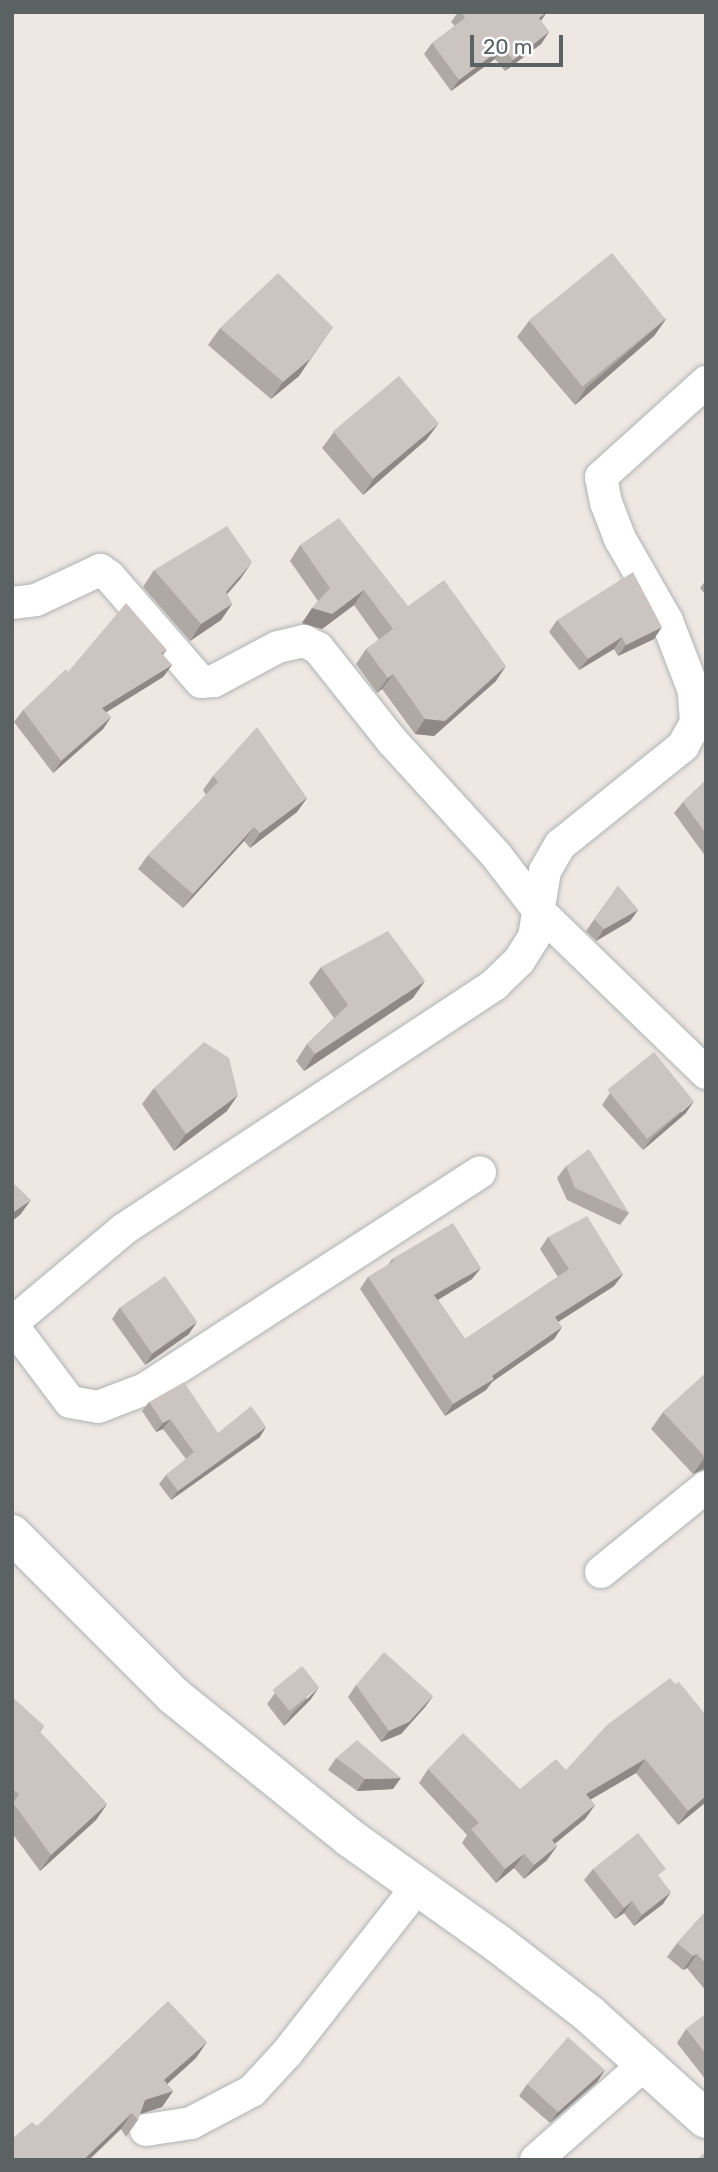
<!DOCTYPE html>
<style>
body{margin:0}
#map{position:relative;width:718px;height:2172px;overflow:hidden;background:#eee7e2;font-family:Rubik,sans-serif}
div>[style]{position:absolute}
.roads{filter:drop-shadow(0 0 2px #aeb4b6) drop-shadow(0 0 2px #aeb4b6)}
.street>*{height:32px;margin:-16px;padding:0 16px;transform-origin:16px;border-radius:16px;background:#fff}
.secondary>*{height:38px;margin:-19px;padding:0 19px;transform-origin:19px;border-radius:19px;background:#fff}
.wall>*{inset:0;background:#afa9a6}
.shaded-wall>*{inset:0;background:#8e8987}
.building>*{inset:0;background:#cbc4c1;transform-origin:0 0}
span{translate:-50% -50%;white-space:nowrap;text-align:center;line-height:1.15;-webkit-text-stroke:5px #fff;paint-order:stroke}
.frame{position:absolute;inset:0;border:14px solid #5a6264;pointer-events:none}
.scale{position:absolute;left:470px;top:35px;width:93px;height:32px;box-sizing:border-box;border:4px solid #5a6264;border-top:0;padding-left:9px;font-size:21px;line-height:24px;white-space:nowrap;color:#5a6264;-webkit-text-stroke:5px #fff;paint-order:stroke}
</style>
<div id="map">
<div class="roads">
<div class="street">
<i style="left:12px;top:603px;width:24px;rotate:-7deg"></i>
<i style="left:36px;top:600px;width:71px;rotate:-25.1deg"></i>
<i style="left:100px;top:570px;width:11px;rotate:34deg"></i>
<i style="left:109px;top:576px;width:140px;rotate:49deg"></i>
<i style="left:201px;top:682px;width:13px;rotate:-4deg"></i>
<i style="left:214px;top:681px;width:72px;rotate:-28deg"></i>
<i style="left:278px;top:647px;width:27px;rotate:-13deg"></i>
<i style="left:304px;top:641px;width:16px;rotate:27deg"></i>
<i style="left:318px;top:648px;width:119px;rotate:51.5deg"></i>
<i style="left:392px;top:741px;width:154px;rotate:47.6deg"></i>
<i style="left:496px;top:855px;width:71px;rotate:52.5deg"></i>
<i style="left:539px;top:911px;width:233px;rotate:44.1deg"></i>
<i style="left:12px;top:1323px;width:146px;rotate:-40deg"></i>
<i style="left:124px;top:1229px;width:445px;rotate:-33.4deg"></i>
<i style="left:495px;top:984px;width:33px;rotate:-44deg"></i>
<i style="left:519px;top:961px;width:28px;rotate:-58deg"></i>
<i style="left:534px;top:937px;width:67px;rotate:-80.5deg"></i>
<i style="left:545px;top:871px;width:30px;rotate:-60deg"></i>
<i style="left:560px;top:845px;width:158px;rotate:-38.8deg"></i>
<i style="left:683px;top:746px;width:26px;rotate:-61deg"></i>
<i style="left:696px;top:723px;width:32px;rotate:-94deg"></i>
<i style="left:694px;top:691px;width:75px;rotate:-111.1deg"></i>
<i style="left:667px;top:621px;width:95px;rotate:-119.8deg"></i>
<i style="left:620px;top:539px;width:39px;rotate:-111deg"></i>
<i style="left:606px;top:503px;width:26px;rotate:-101deg"></i>
<i style="left:601px;top:477px;width:142px;rotate:-42.1deg"></i>
<i style="left:12px;top:1325px;width:96px;rotate:53deg"></i>
<i style="left:70px;top:1402px;width:28px;rotate:10deg"></i>
<i style="left:98px;top:1407px;width:50px;rotate:-21deg"></i>
<i style="left:145px;top:1389px;width:399px;rotate:-32.9deg"></i>
<i style="left:601px;top:1572px;width:135px;rotate:-39deg"></i>
<i style="left:146px;top:2130px;width:46px;rotate:-8.8deg"></i>
<i style="left:191px;top:2123px;width:69px;rotate:-27.7deg"></i>
<i style="left:252px;top:2091px;width:52px;rotate:-47.4deg"></i>
<i style="left:287px;top:2053px;width:212px;rotate:-51.9deg"></i>
<i style="left:536px;top:2160px;width:145px;rotate:-41.4deg"></i>
</div>
<div class="secondary">
<i style="left:12px;top:1534px;width:229px;rotate:45deg"></i>
<i style="left:174px;top:1696px;width:226px;rotate:38.9deg"></i>
<i style="left:350px;top:1838px;width:179px;rotate:35.5deg"></i>
<i style="left:496px;top:1942px;width:118px;rotate:37.7deg"></i>
<i style="left:589px;top:2014px;width:157px;rotate:41.9deg"></i>
</div>
</div>
<div class="wall">
<i style="clip-path:polygon(458px 12px,547px 12px,541px 21px,549px 32px,541px 44px,505px 71px,495px 59px,451px 91px,424px 54px,432px 43px,455px 26px,451px 22px)"></i>
<i style="clip-path:polygon(666px 319px,654px 336px,575px 405px,517px 337px,529px 321px)"></i>
<i style="clip-path:polygon(333px 327px,299px 376px,271px 399px,208px 345px,220px 328px)"></i>
<i style="clip-path:polygon(334px 432px,427px 439px,363px 495px,322px 448px)"></i>
<i style="clip-path:polygon(300px 545px,408px 606px,496px 681px,434px 736px,415px 734px,382px 689px,377px 693px,356px 664px,366px 649px,379px 640px,354px 605px,322px 629px,302px 623px,318px 601px,290px 561px)"></i>
<i style="clip-path:polygon(154px 570px,241px 578px,227px 594px,232px 604px,221px 620px,190px 641px,143px 587px)"></i>
<i style="clip-path:polygon(706px 580px,706px 595px,700px 588px)"></i>
<i style="clip-path:polygon(557px 620px,654px 639px,618px 656px,614px 649px,579px 670px,549px 632px)"></i>
<i style="clip-path:polygon(167px 650px,163px 655px,172px 665px,163px 677px,106px 712px,111px 717px,103px 729px,53px 773px,14px 722px,23px 710px,68px 672px)"></i>
<i style="clip-path:polygon(213px 776px,307px 798px,297px 812px,250px 848px,244px 841px,183px 908px,138px 869px,148px 855px,206px 795px,203px 790px)"></i>
<i style="clip-path:polygon(706px 780px,706px 857px,674px 813px,683px 802px)"></i>
<i style="clip-path:polygon(618px 886px,638px 910px,630px 921px,596px 941px,586px 931px)"></i>
<i style="clip-path:polygon(321px 967px,413px 998px,304px 1071px,296px 1061px,307px 1044px,334px 1018px,309px 983px)"></i>
<i style="clip-path:polygon(154px 1088px,227px 1111px,174px 1151px,142px 1104px)"></i>
<i style="clip-path:polygon(610px 1093px,686px 1113px,643px 1150px,602px 1105px)"></i>
<i style="clip-path:polygon(566px 1166px,629px 1213px,620px 1225px,567px 1200px,557px 1178px)"></i>
<i style="clip-path:polygon(548px 1237px,623px 1274px,614px 1286px,558px 1322px,562px 1327px,554px 1339px,492px 1382px,486px 1390px,445px 1416px,360px 1289px,368px 1277px,388px 1265px,392px 1259px,472px 1279px,438px 1300px,465px 1339px,558px 1277px,540px 1249px)"></i>
<i style="clip-path:polygon(120px 1307px,189px 1334px,145px 1365px,112px 1319px)"></i>
<i style="clip-path:polygon(706px 1373px,706px 1469px,704px 1469px,693px 1474px,651px 1429px,663px 1412px)"></i>
<i style="clip-path:polygon(149px 1402px,218px 1433px,260px 1437px,171px 1500px,159px 1484px,166px 1475px,186px 1459px,163px 1429px,156px 1432px,142px 1411px)"></i>
<i style="clip-path:polygon(675px 1684px,706px 1715px,706px 1802px,678px 1825px,636px 1773px,590px 1800px,595px 1805px,585px 1819px,555px 1844px,557px 1846px,547px 1860px,524px 1879px,514px 1868px,496px 1883px,462px 1843px,467px 1835px,419px 1783px,428px 1769px,520px 1789px,566px 1770px)"></i>
<i style="clip-path:polygon(356px 1685px,433px 1696px,425px 1707px,401px 1734px,381px 1742px,348px 1697px)"></i>
<i style="clip-path:polygon(275px 1693px,311px 1699px,284px 1726px,267px 1704px)"></i>
<i style="clip-path:polygon(12px 1697px,44px 1726px,40px 1732px,107px 1804px,96px 1820px,40px 1871px,12px 1833px)"></i>
<i style="clip-path:polygon(336px 1758px,393px 1789px,357px 1791px,328px 1770px)"></i>
<i style="clip-path:polygon(593px 1869px,660px 1877px,663px 1904px,634px 1926px,624px 1913px,615px 1919px,584px 1880px)"></i>
<i style="clip-path:polygon(706px 1911px,706px 1991px,687px 1968px,683px 1970px,667px 1957px,677px 1943px)"></i>
<i style="clip-path:polygon(706px 2014px,706px 2080px,677px 2043px,686px 2029px)"></i>
<i style="clip-path:polygon(196px 2058px,167px 2084px,173px 2091px,162px 2107px,140px 2114px,138px 2120px,126px 2137px,121px 2129px,37px 2126px)"></i>
<i style="clip-path:polygon(605px 2070px,597px 2082px,550px 2123px,519px 2096px,527px 2084px)"></i>
</div>
<div class="shaded-wall">
<i style="clip-path:polygon(547px 12px,539px 23px,539px 18px)"></i>
<i style="clip-path:polygon(549px 32px,541px 44px,505px 71px,513px 60px)"></i>
<i style="clip-path:polygon(503px 47px,495px 59px,451px 91px,459px 80px)"></i>
<i style="clip-path:polygon(666px 319px,654px 336px,575px 405px,586px 388px)"></i>
<i style="clip-path:polygon(310px 359px,299px 376px,271px 399px,283px 382px)"></i>
<i style="clip-path:polygon(439px 423px,427px 439px,363px 495px,374px 478px)"></i>
<i style="clip-path:polygon(252px 562px,241px 578px,214px 609px,226px 592px)"></i>
<i style="clip-path:polygon(364px 590px,354px 605px,322px 629px,302px 623px,312px 608px)"></i>
<i style="clip-path:polygon(232px 604px,221px 620px,190px 641px,201px 624px)"></i>
<i style="clip-path:polygon(662px 627px,654px 639px,618px 656px,626px 645px)"></i>
<i style="clip-path:polygon(622px 637px,614px 649px,579px 670px,588px 659px)"></i>
<i style="clip-path:polygon(172px 665px,163px 677px,94px 720px,102px 708px)"></i>
<i style="clip-path:polygon(506px 666px,496px 681px,434px 736px,415px 734px,425px 719px)"></i>
<i style="clip-path:polygon(393px 674px,382px 689px,377px 693px,388px 678px)"></i>
<i style="clip-path:polygon(111px 717px,103px 729px,53px 773px,61px 761px)"></i>
<i style="clip-path:polygon(307px 798px,297px 812px,250px 848px,260px 833px)"></i>
<i style="clip-path:polygon(254px 827px,244px 841px,183px 908px,193px 894px)"></i>
<i style="clip-path:polygon(638px 910px,630px 921px,596px 941px,604px 929px)"></i>
<i style="clip-path:polygon(425px 981px,413px 998px,304px 1071px,315px 1054px)"></i>
<i style="clip-path:polygon(238px 1095px,227px 1111px,174px 1151px,186px 1134px)"></i>
<i style="clip-path:polygon(694px 1101px,686px 1113px,643px 1150px,652px 1138px)"></i>
<i style="clip-path:polygon(31px 1200px,20px 1215px,12px 1221px,12px 1213px)"></i>
<i style="clip-path:polygon(481px 1268px,472px 1279px,426px 1307px,434px 1295px)"></i>
<i style="clip-path:polygon(623px 1274px,614px 1286px,547px 1329px,555px 1317px)"></i>
<i style="clip-path:polygon(197px 1322px,189px 1334px,145px 1365px,153px 1353px)"></i>
<i style="clip-path:polygon(562px 1327px,554px 1339px,492px 1382px,486px 1390px,445px 1416px,453px 1404px,492px 1376px)"></i>
<i style="clip-path:polygon(170px 1419px,163px 1429px,156px 1432px,163px 1423px)"></i>
<i style="clip-path:polygon(266px 1427px,260px 1437px,171px 1500px,178px 1491px)"></i>
<i style="clip-path:polygon(705px 1457px,706px 1457px,706px 1469px,704px 1469px,693px 1474px)"></i>
<i style="clip-path:polygon(319px 1687px,311px 1699px,284px 1726px,292px 1714px)"></i>
<i style="clip-path:polygon(433px 1696px,425px 1707px,401px 1734px,381px 1742px,389px 1731px)"></i>
<i style="clip-path:polygon(645px 1759px,636px 1773px,576px 1808px,586px 1794px)"></i>
<i style="clip-path:polygon(401px 1778px,393px 1789px,357px 1791px,365px 1779px)"></i>
<i style="clip-path:polygon(706px 1796px,706px 1802px,678px 1825px,688px 1811px)"></i>
<i style="clip-path:polygon(107px 1804px,96px 1820px,40px 1871px,51px 1855px)"></i>
<i style="clip-path:polygon(595px 1805px,585px 1819px,542px 1854px,552px 1840px)"></i>
<i style="clip-path:polygon(557px 1846px,547px 1860px,524px 1879px,534px 1865px)"></i>
<i style="clip-path:polygon(524px 1854px,514px 1868px,496px 1883px,505px 1869px)"></i>
<i style="clip-path:polygon(671px 1892px,663px 1904px,634px 1926px,642px 1915px)"></i>
<i style="clip-path:polygon(632px 1901px,624px 1913px,615px 1919px,624px 1908px)"></i>
<i style="clip-path:polygon(697px 1954px,687px 1968px,683px 1970px,693px 1956px)"></i>
<i style="clip-path:polygon(207px 2042px,196px 2058px,153px 2097px,164px 2080px)"></i>
<i style="clip-path:polygon(605px 2070px,597px 2082px,550px 2123px,558px 2112px)"></i>
<i style="clip-path:polygon(173px 2091px,162px 2107px,134px 2116px,145px 2100px)"></i>
<i style="clip-path:polygon(132px 2113px,121px 2129px,89px 2160px,83px 2160px)"></i>
</div>
<div class="building">
<i style="clip-path:polygon(461px 12px,547px 12px,539px 18px,549px 32px,513px 60px,503px 47px,459px 80px,432px 43px,465px 18px)"></i>
<i style="left:612px;top:253px;width:85px;height:107px;rotate:51deg"></i>
<i style="clip-path:polygon(278px 273px,333px 327px,310px 359px,283px 382px,220px 328px)"></i>
<i style="left:399px;top:376px;width:62px;height:86px;rotate:50deg"></i>
<i style="clip-path:polygon(339px 518px,408px 606px,444px 580px,506px 666px,445px 721px,425px 719px,393px 674px,388px 678px,366px 649px,393px 629px,364px 590px,332px 614px,312px 608px,330px 588px,300px 545px)"></i>
<i style="clip-path:polygon(227px 526px,252px 562px,226px 592px,232px 604px,201px 624px,154px 570px)"></i>
<i style="clip-path:polygon(633px 572px,662px 627px,626px 645px,622px 637px,588px 659px,557px 620px)"></i>
<i style="clip-path:polygon(126px 603px,167px 650px,161px 653px,172px 665px,102px 708px,111px 717px,61px 761px,23px 710px,66px 669px,68px 672px)"></i>
<i style="clip-path:polygon(257px 727px,307px 798px,260px 833px,254px 827px,193px 894px,148px 855px,218px 782px,213px 776px)"></i>
<i style="clip-path:polygon(706px 780px,706px 834px,683px 802px)"></i>
<i style="clip-path:polygon(618px 886px,638px 910px,604px 929px,594px 919px)"></i>
<i style="clip-path:polygon(388px 931px,425px 981px,315px 1054px,307px 1044px,348px 1005px,321px 967px)"></i>
<i style="clip-path:polygon(204px 1042px,229px 1058px,238px 1095px,186px 1134px,154px 1088px)"></i>
<i style="left:654px;top:1052px;width:63px;height:60px;rotate:51deg"></i>
<i style="clip-path:polygon(589px 1149px,629px 1213px,575px 1188px,566px 1166px)"></i>
<i style="clip-path:polygon(12px 1182px,31px 1200px,12px 1213px)"></i>
<i style="clip-path:polygon(587px 1216px,623px 1274px,555px 1317px,562px 1327px,492px 1376px,494px 1379px,453px 1404px,368px 1277px,394px 1261px,392px 1259px,453px 1223px,481px 1268px,434px 1295px,465px 1339px,569px 1269px,548px 1237px)"></i>
<i style="left:165px;top:1276px;width:56px;height:55px;rotate:55deg"></i>
<i style="clip-path:polygon(706px 1373px,706px 1457px,705px 1457px,663px 1412px)"></i>
<i style="clip-path:polygon(184px 1382px,218px 1433px,251px 1406px,266px 1427px,178px 1491px,166px 1475px,194px 1452px,170px 1419px,163px 1423px,149px 1402px)"></i>
<i style="clip-path:polygon(384px 1652px,433px 1696px,409px 1722px,389px 1731px,356px 1685px)"></i>
<i style="left:302px;top:1666px;width:27px;height:38px;rotate:51deg"></i>
<i style="clip-path:polygon(670px 1678px,675px 1684px,679px 1682px,706px 1715px,706px 1796px,688px 1811px,645px 1759px,586px 1794px,595px 1805px,552px 1840px,557px 1846px,534px 1865px,524px 1854px,505px 1869px,471px 1829px,479px 1823px,428px 1769px,463px 1733px,520px 1789px,556px 1759px,566px 1770px,607px 1725px)"></i>
<i style="clip-path:polygon(12px 1697px,44px 1726px,39px 1731px,107px 1804px,51px 1855px,13px 1803px,19px 1794px,12px 1789px)"></i>
<i style="clip-path:polygon(357px 1740px,401px 1778px,365px 1779px,336px 1758px)"></i>
<i style="clip-path:polygon(638px 1833px,666px 1869px,658px 1875px,671px 1892px,642px 1915px,632px 1901px,624px 1908px,593px 1869px)"></i>
<i style="clip-path:polygon(706px 1911px,706px 1964px,697px 1954px,693px 1956px,677px 1943px)"></i>
<i style="clip-path:polygon(168px 2001px,207px 2042px,164px 2080px,173px 2091px,145px 2100px,138px 2120px,132px 2113px,83px 2160px,12px 2160px,12px 2139px,32px 2122px,37px 2126px)"></i>
<i style="clip-path:polygon(706px 2014px,706px 2054px,686px 2029px)"></i>
<i style="clip-path:polygon(568px 2037px,605px 2070px,558px 2112px,527px 2084px)"></i>
<i style="clip-path:polygon(706px 2152px,706px 2160px,696px 2160px)"></i>
</div>
<div class="frame"></div>
<div class="scale">20 m</div>
</div>
